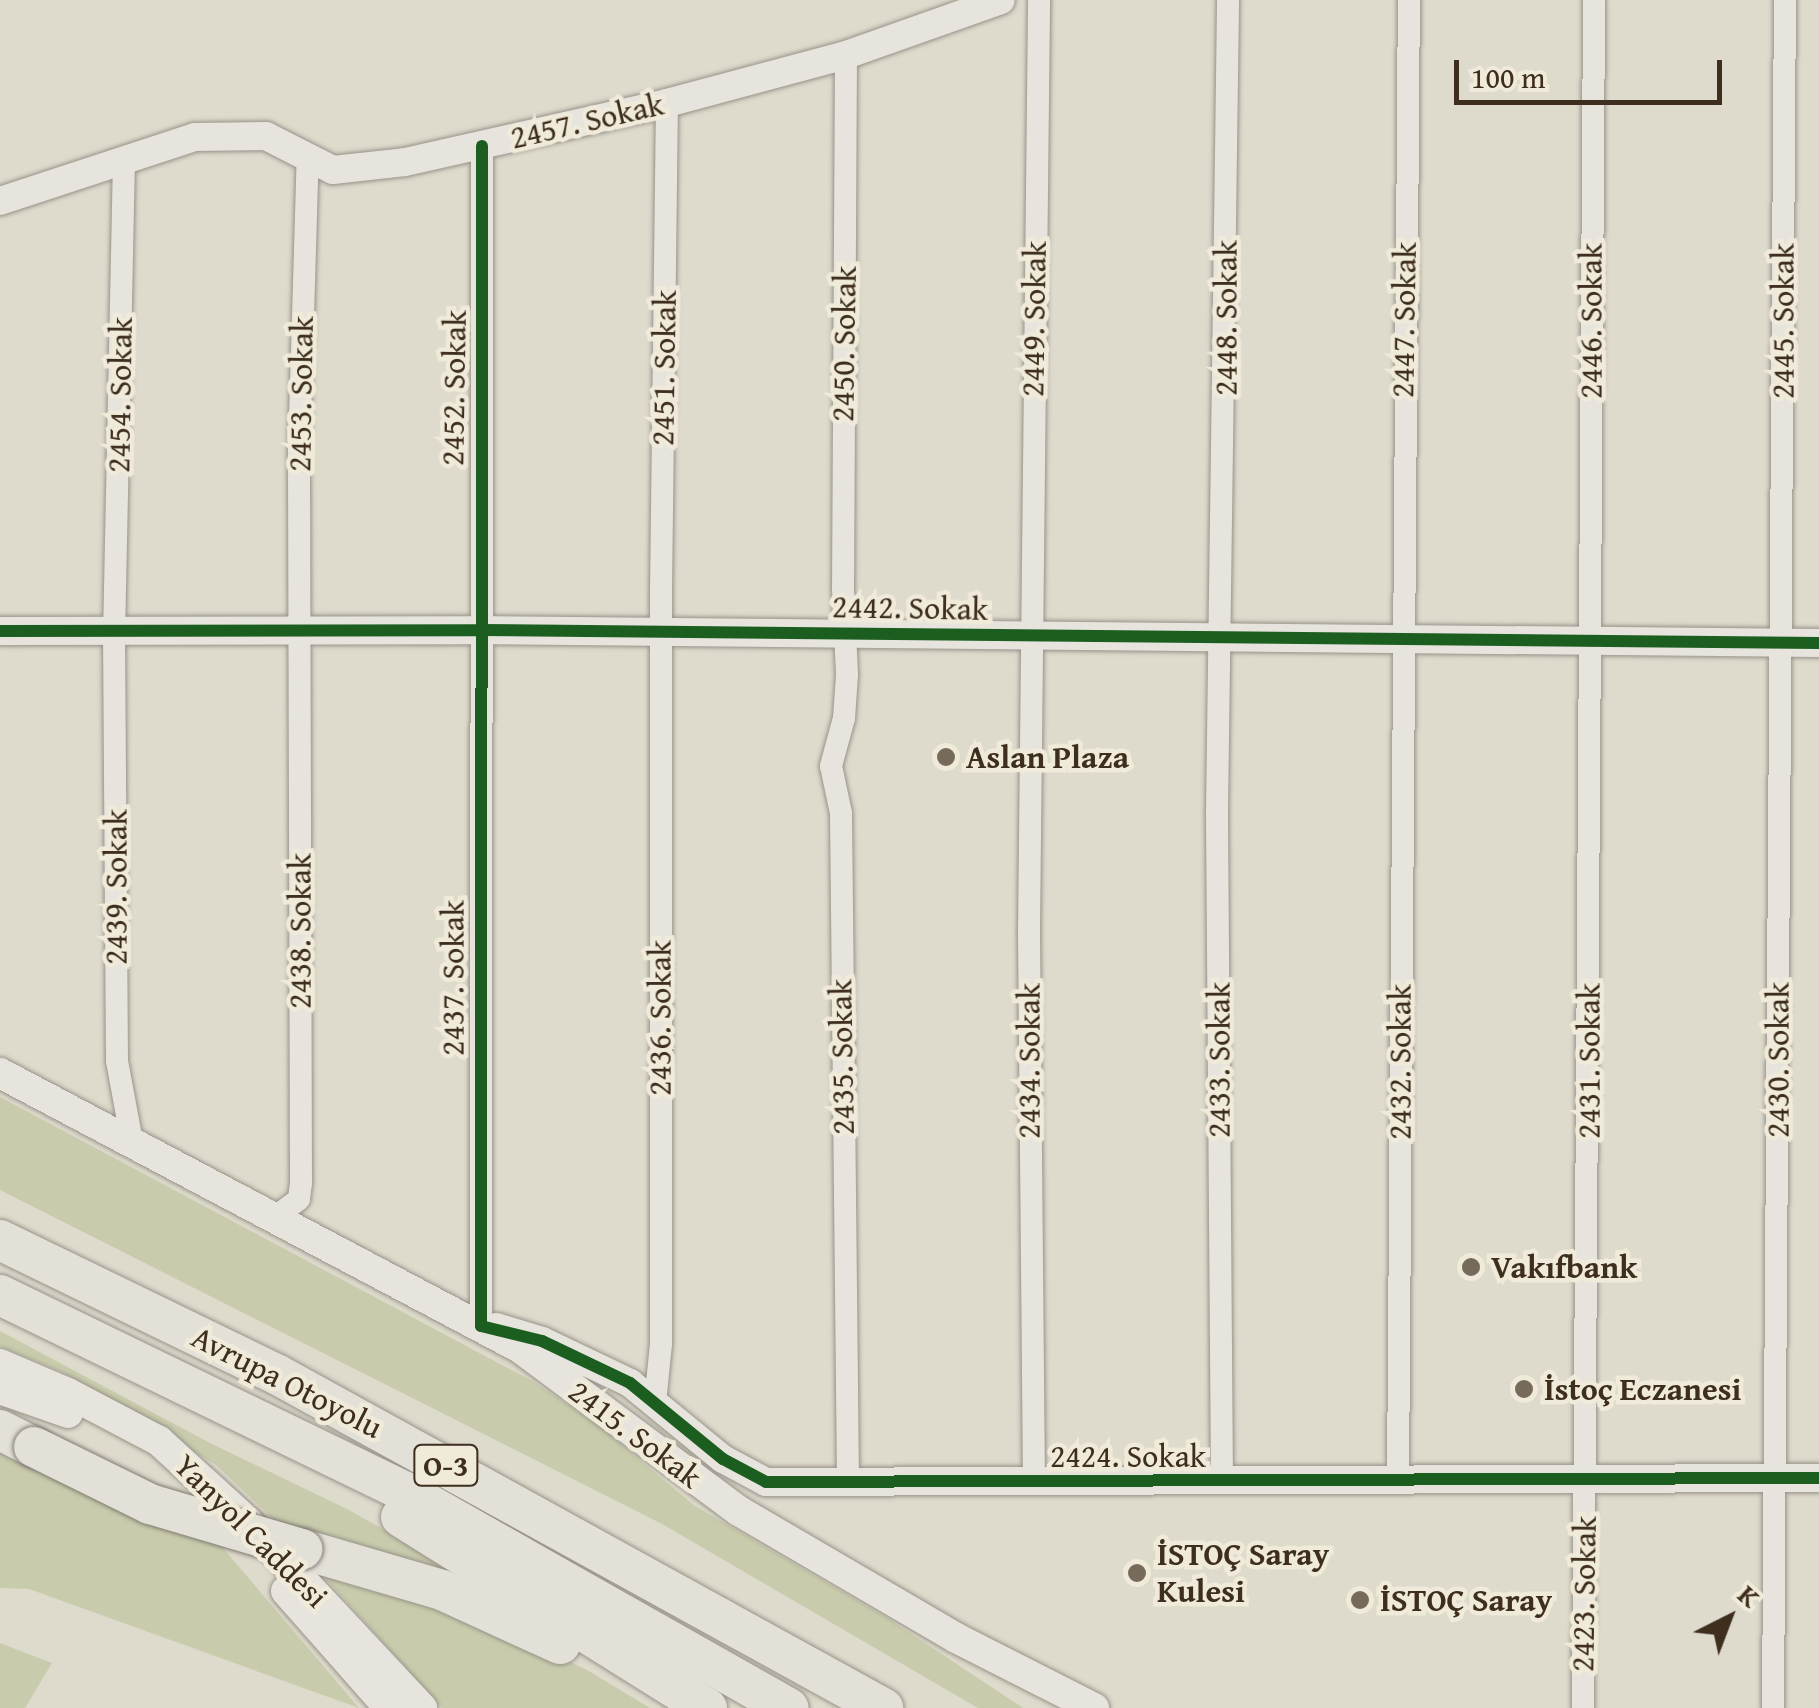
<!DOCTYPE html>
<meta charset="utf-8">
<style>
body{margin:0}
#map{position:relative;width:1819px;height:1708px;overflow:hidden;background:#dedacc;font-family:"Gentium Book Plus",serif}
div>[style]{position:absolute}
.green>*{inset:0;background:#c9ccac}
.roads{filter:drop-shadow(0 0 2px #989389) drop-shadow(0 0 2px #989389)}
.minor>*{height:22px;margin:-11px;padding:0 11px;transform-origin:11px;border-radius:11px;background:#e6e4dd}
.tertiary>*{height:28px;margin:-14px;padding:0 14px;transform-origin:14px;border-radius:14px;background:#e6e4dd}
.secondary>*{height:30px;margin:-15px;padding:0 15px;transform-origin:15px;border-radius:15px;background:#e6e4dd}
.motorway>*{height:40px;margin:-20px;padding:0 20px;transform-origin:20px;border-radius:20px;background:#e2e0d7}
.bridges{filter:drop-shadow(0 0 2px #807b72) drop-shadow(0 0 2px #807b72)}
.motorway-bridge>*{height:40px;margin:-20px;padding:0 20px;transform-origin:20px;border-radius:20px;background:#e2e0d7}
.cycleway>*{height:12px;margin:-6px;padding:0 6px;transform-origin:6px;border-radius:6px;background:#1b5e20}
.dots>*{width:28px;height:28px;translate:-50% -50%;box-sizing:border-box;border:5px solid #efead9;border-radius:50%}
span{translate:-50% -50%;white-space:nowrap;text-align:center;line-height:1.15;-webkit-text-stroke:9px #efead9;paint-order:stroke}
.shield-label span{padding:2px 8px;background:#efead9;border:2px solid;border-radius:8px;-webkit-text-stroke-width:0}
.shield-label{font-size:30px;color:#3e2e1e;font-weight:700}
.street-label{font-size:32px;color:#3e2e1e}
.poi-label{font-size:32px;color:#3e2e1e;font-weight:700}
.left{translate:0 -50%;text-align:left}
.north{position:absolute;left:1679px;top:1568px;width:100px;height:100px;-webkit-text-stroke:8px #efead9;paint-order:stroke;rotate:42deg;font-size:28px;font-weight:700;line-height:40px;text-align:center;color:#3e2e1e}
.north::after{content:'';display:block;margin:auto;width:35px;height:45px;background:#3e2e1e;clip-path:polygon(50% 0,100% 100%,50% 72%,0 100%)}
.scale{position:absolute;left:1454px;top:60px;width:268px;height:45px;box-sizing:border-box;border:5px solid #3e2e1e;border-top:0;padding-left:12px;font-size:30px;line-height:35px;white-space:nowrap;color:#3e2e1e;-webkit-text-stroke:8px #efead9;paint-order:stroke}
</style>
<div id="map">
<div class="green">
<i style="clip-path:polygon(0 1097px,534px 1382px,599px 1426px,695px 1506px,889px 1619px,1023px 1708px,978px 1708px,662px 1524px,0 1190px)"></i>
<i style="clip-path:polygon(0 1331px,210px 1443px,347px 1509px,486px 1587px,285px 1530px,216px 1465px,63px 1372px,0 1346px)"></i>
<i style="clip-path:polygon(0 1444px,217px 1541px,359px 1708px,29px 1589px,0 1588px)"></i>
<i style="clip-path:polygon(321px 1573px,490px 1623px,587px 1670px,650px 1708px,442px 1708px)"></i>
<i style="clip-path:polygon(0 1643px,52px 1663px,25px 1708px,0 1708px)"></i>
</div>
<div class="roads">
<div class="minor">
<i style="left:846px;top:55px;width:534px;rotate:90.32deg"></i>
<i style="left:843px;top:589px;width:86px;rotate:87.3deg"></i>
<i style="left:847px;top:675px;width:43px;rotate:94deg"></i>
<i style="left:844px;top:718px;width:50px;rotate:105.2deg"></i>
<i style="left:831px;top:766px;width:48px;rotate:78deg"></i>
<i style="left:841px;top:813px;width:671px;rotate:89.4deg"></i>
<i style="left:124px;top:159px;width:473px;rotate:91.2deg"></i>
<i style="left:114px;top:632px;width:429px;rotate:89.6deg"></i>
<i style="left:117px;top:1061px;width:82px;rotate:79.5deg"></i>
<i style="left:274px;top:1218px;width:31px;rotate:-37deg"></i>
<i style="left:299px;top:1199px;width:16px;rotate:-83deg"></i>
<i style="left:301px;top:1183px;width:732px;rotate:-90.16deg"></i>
<i style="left:299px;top:451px;width:295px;rotate:-88.3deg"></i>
<i style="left:481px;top:1326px;width:1180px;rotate:-89.95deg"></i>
<i style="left:655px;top:1403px;width:59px;rotate:-84.2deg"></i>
<i style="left:661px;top:1344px;width:753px;rotate:-90deg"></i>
<i style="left:661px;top:591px;width:488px;rotate:-89.3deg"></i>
<i style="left:1222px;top:1483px;width:671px;rotate:-90.43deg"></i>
<i style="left:1217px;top:812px;width:812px;rotate:-89.22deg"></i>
<i style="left:1398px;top:1483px;width:1483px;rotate:-89.58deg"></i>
<i style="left:1034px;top:1484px;width:554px;rotate:-90.52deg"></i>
<i style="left:1029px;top:930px;width:930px;rotate:-89.38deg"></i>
<i style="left:1583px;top:1708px;width:1708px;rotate:-89.63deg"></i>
<i style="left:1773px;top:1708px;width:1708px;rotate:-89.6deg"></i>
</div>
<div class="tertiary">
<i style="left:0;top:201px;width:205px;rotate:-18.2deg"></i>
<i style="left:195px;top:137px;width:71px;rotate:-0.8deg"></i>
<i style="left:266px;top:136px;width:75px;rotate:26.9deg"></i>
<i style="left:333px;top:170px;width:72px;rotate:-6.3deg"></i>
<i style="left:405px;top:162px;width:269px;rotate:-12.7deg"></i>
<i style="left:667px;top:103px;width:185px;rotate:-15deg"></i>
<i style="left:846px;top:55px;width:164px;rotate:-19.5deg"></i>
<i style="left:0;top:631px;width:480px;rotate:-0.1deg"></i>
<i style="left:480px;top:630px;width:1339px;rotate:0.56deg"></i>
<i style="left:496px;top:1327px;width:48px;rotate:16.9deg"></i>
<i style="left:542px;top:1341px;width:98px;rotate:25.5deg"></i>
<i style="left:630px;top:1383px;width:120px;rotate:39.3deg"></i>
<i style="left:723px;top:1459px;width:49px;rotate:28.1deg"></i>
<i style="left:766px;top:1482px;width:1053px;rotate:-0.22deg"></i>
</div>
<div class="secondary">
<i style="left:0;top:1073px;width:588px;rotate:27.87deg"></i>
<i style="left:520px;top:1348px;width:273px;rotate:36.7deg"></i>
<i style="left:739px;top:1511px;width:251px;rotate:30.3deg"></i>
<i style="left:956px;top:1638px;width:155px;rotate:26.9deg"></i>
<i style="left:0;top:1364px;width:74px;rotate:23.1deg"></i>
<i style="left:68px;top:1393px;width:103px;rotate:27.8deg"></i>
<i style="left:159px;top:1441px;width:120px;rotate:42.3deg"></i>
<i style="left:248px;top:1522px;width:255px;rotate:46.9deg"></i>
<i style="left:0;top:1389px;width:72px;rotate:19.4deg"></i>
<i style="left:286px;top:1591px;width:156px;rotate:48.6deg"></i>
</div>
<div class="motorway">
<i style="left:0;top:1240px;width:309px;rotate:25.9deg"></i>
<i style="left:278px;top:1375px;width:691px;rotate:28.83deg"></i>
<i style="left:0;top:1295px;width:456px;rotate:25.9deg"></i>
<i style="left:410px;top:1494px;width:435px;rotate:29.5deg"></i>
<i style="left:0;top:1430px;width:38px;rotate:27deg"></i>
<i style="left:401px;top:1517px;width:361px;rotate:32deg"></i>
<i style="left:302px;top:1549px;width:146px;rotate:16.3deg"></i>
<i style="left:442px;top:1590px;width:130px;rotate:24.6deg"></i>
</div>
</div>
<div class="bridges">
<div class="motorway-bridge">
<i style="left:34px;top:1447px;width:129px;rotate:26.2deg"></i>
<i style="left:150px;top:1504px;width:159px;rotate:16.5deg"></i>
</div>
</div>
<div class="cycleway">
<i style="left:482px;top:146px;width:1180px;rotate:90.05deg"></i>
<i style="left:481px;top:1326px;width:63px;rotate:13.8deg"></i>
<i style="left:542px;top:1341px;width:98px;rotate:25.5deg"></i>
<i style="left:630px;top:1383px;width:120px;rotate:39.3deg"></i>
<i style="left:723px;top:1459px;width:49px;rotate:28.1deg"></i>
<i style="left:766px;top:1482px;width:1053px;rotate:-0.22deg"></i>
<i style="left:0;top:631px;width:480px;rotate:-0.1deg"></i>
<i style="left:480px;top:630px;width:1339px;rotate:0.56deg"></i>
</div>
<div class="dots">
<i style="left:946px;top:757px;background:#766a5b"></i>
<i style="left:1471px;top:1267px;background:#766a5b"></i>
<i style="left:1524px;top:1389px;background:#766a5b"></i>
<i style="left:1137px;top:1573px;background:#766a5b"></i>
<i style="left:1360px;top:1600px;background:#766a5b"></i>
</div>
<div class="shield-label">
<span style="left:446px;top:1465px">O-3</span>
</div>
<div class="street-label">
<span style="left:587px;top:121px;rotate:-13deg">2457. Sokak</span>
<span style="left:1226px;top:318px;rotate:-90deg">2448. Sokak</span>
<span style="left:1034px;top:319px;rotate:-89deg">2449. Sokak</span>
<span style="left:1404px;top:320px;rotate:-89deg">2447. Sokak</span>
<span style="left:1591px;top:321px;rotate:-90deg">2446. Sokak</span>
<span style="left:1783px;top:321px;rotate:-90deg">2445. Sokak</span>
<span style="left:844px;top:344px;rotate:-89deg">2450. Sokak</span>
<span style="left:664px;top:368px;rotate:-89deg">2451. Sokak</span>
<span style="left:454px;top:388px;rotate:-89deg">2452. Sokak</span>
<span style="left:301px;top:394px;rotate:-89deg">2453. Sokak</span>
<span style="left:120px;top:395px;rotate:-89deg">2454. Sokak</span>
<span style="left:910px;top:608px;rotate:1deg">2442. Sokak</span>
<span style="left:116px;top:887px;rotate:-90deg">2439. Sokak</span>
<span style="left:300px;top:931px;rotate:-90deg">2438. Sokak</span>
<span style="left:453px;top:978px;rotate:-90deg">2437. Sokak</span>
<span style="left:660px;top:1018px;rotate:-90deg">2436. Sokak</span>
<span style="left:842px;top:1057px;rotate:-91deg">2435. Sokak</span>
<span style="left:1219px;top:1060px;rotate:-90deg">2433. Sokak</span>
<span style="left:1778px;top:1060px;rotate:-90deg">2430. Sokak</span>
<span style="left:1029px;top:1061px;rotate:-90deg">2434. Sokak</span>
<span style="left:1589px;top:1061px;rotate:-90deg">2431. Sokak</span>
<span style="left:1400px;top:1062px;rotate:-90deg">2432. Sokak</span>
<span style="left:287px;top:1382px;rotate:27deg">Avrupa Otoyolu</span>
<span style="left:635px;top:1434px;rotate:37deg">2415. Sokak</span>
<span style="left:1128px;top:1456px">2424. Sokak</span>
<span style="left:251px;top:1531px;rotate:45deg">Yanyol Caddesi</span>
<span style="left:1584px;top:1594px;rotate:-89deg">2423. Sokak</span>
</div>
<div class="poi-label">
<span class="left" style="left:966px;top:757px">Aslan Plaza</span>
<span class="left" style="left:1491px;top:1267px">Vakıfbank</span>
<span class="left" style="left:1544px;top:1389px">İstoç Eczanesi</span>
<span class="left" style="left:1157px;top:1573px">İSTOÇ Saray<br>Kulesi</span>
<span class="left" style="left:1380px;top:1600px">İSTOÇ Saray</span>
</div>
<div class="north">K</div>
<div class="scale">100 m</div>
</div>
